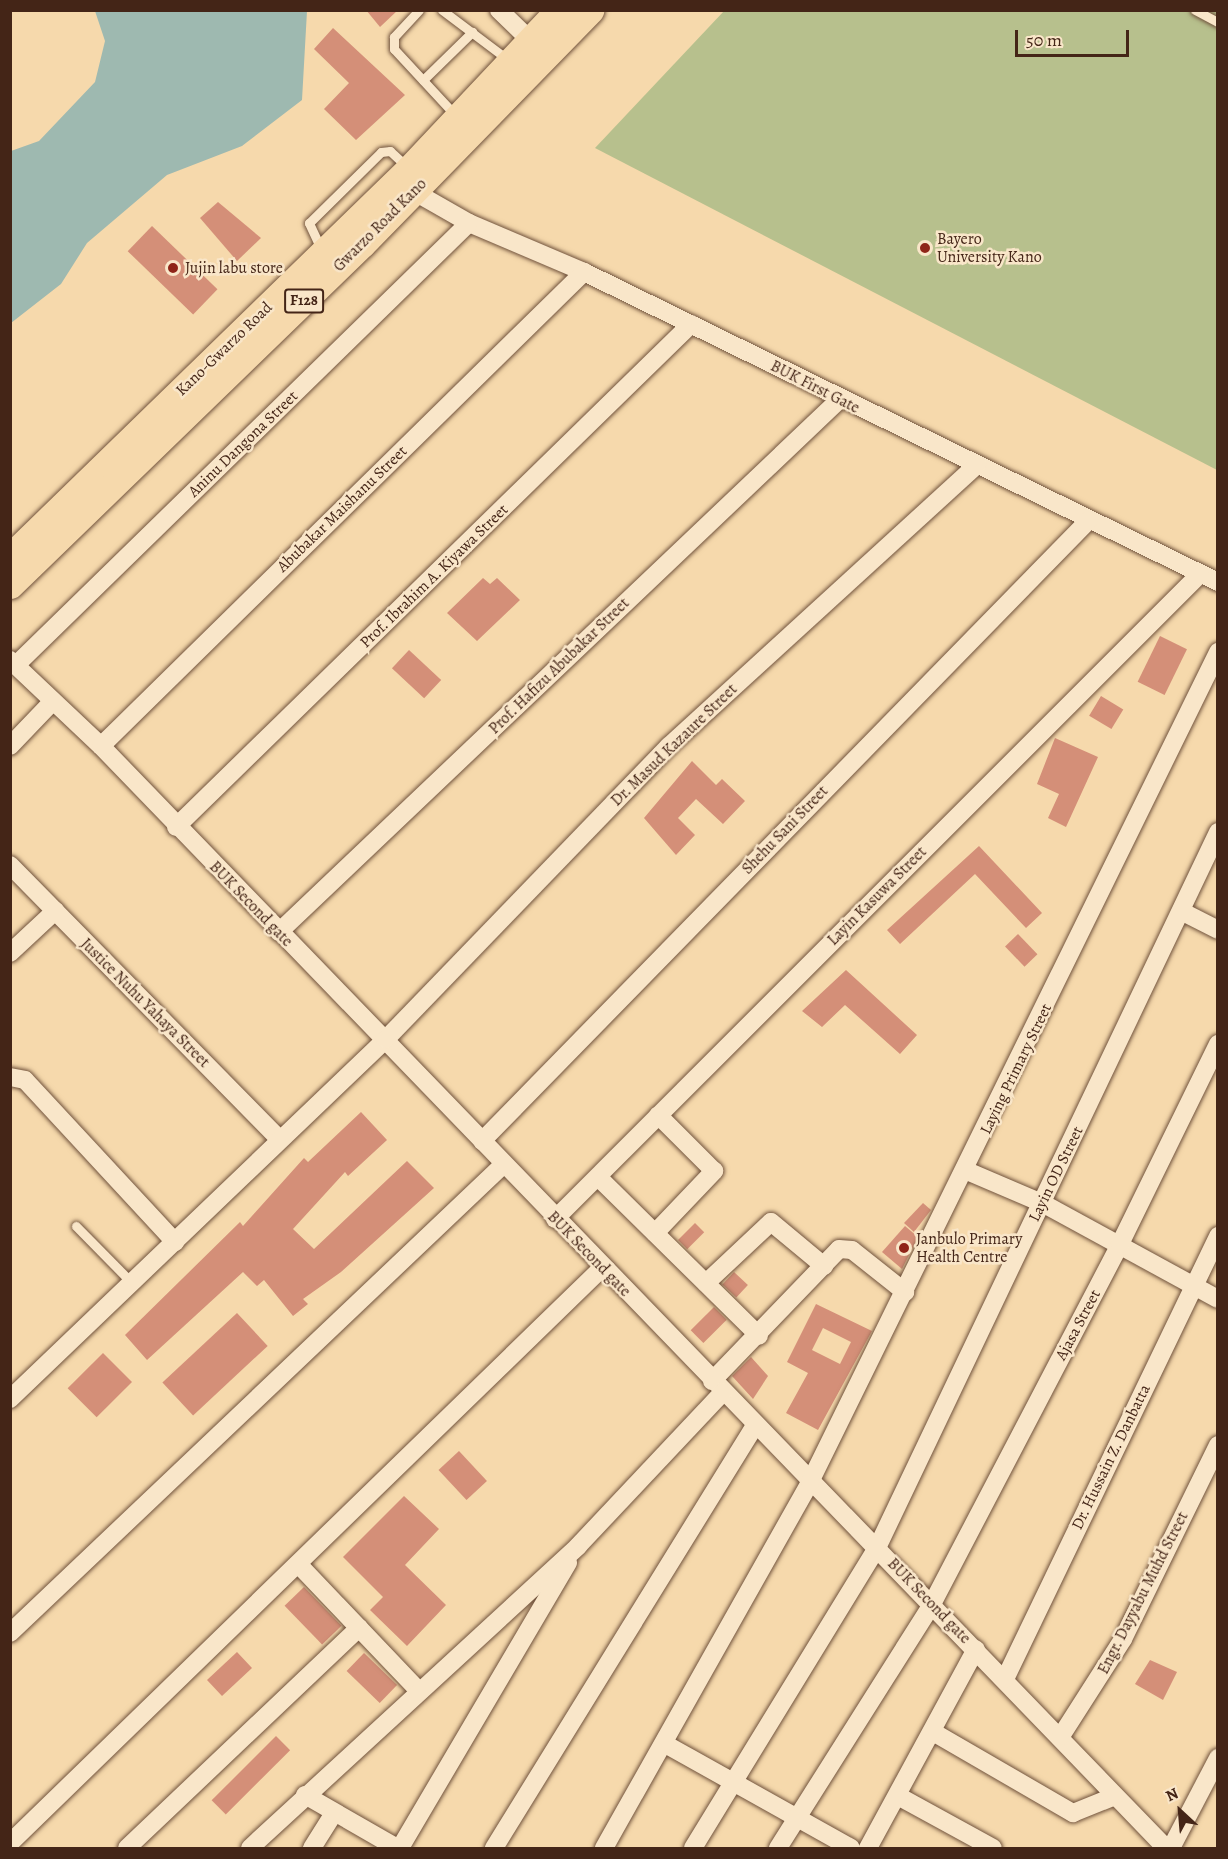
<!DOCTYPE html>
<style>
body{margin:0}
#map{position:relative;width:1228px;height:1859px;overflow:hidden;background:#f6d9ac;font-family:Alegreya,serif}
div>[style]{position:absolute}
.green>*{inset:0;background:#b7c08d}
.water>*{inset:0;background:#9eb9b0}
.building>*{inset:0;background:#d48f78;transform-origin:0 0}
.roads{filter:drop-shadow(0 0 2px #70523c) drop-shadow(0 0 2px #70523c)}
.lane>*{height:9px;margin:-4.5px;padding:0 4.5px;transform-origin:4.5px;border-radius:4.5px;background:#f9e6c9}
.street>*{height:18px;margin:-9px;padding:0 9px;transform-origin:9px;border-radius:9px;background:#f9e6c9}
.primary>*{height:27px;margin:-13.5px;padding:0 13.5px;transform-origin:13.5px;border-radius:13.5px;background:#f6d9ac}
.dots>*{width:16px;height:16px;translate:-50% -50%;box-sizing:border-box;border:3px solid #f9e6c9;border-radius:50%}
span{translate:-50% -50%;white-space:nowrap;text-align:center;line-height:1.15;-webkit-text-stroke:5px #f9e6c9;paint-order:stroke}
.shield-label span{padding:2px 4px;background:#f9e6c9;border:2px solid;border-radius:4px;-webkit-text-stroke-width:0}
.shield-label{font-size:15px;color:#442517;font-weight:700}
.street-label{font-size:16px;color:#442517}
.poi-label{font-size:16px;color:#442517}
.left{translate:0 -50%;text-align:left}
.frame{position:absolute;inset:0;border:12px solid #442517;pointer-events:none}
.north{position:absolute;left:1150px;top:1781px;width:60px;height:60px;-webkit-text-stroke:4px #f9e6c9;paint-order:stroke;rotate:334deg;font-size:16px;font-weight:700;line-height:24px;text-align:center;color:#442517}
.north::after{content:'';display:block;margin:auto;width:21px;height:27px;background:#442517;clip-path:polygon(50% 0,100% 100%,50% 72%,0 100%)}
.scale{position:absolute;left:1015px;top:30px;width:114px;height:27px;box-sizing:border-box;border:3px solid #442517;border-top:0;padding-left:8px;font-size:18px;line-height:21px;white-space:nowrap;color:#442517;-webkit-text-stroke:4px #f9e6c9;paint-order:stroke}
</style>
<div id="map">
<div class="green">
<i style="clip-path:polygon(724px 11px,1217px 11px,1217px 470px,595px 148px)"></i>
</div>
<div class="water">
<i style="clip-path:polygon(95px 11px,307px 11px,302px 100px,242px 146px,167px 175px,87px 243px,61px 284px,11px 323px,11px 151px,39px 141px,95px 82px,105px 41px)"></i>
</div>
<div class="building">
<i style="clip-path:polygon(366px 10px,398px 10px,380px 27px)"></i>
<i style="clip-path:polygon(333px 28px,405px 95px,356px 140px,324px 109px,349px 83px,314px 49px)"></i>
<i style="clip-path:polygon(218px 202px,261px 238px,237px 261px,200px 218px)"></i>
<i style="left:152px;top:226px;width:91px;height:35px;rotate:44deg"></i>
<i style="clip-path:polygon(483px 578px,490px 584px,497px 578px,520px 600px,477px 641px,447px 613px)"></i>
<i style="left:1160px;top:636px;width:30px;height:51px;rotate:26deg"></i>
<i style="left:409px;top:650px;width:44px;height:25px;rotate:43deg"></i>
<i style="left:1101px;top:696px;width:26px;height:23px;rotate:31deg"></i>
<i style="clip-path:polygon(1055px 738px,1098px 757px,1066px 827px,1048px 818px,1059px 794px,1037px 784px)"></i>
<i style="clip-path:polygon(692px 761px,716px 785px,722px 779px,745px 801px,723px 824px,696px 799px,678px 818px,695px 835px,676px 855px,644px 818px)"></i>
<i style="clip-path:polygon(979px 846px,1042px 913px,1026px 928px,975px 874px,900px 944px,887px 930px)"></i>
<i style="left:1018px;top:934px;width:28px;height:18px;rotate:46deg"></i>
<i style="clip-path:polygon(846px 970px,917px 1035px,900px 1054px,845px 1005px,822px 1027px,802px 1011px)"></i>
<i style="clip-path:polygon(361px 1112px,387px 1140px,348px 1176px,345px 1172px,293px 1229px,314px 1249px,407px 1161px,434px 1188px,341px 1272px,303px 1299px,308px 1304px,293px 1316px,264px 1280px,257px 1286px,243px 1272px,147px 1360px,125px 1335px,240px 1222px,243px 1226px,304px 1158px,308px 1162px)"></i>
<i style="clip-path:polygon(923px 1203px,931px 1210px,914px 1232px,904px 1223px)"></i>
<i style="left:695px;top:1223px;width:13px;height:24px;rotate:45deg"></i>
<i style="clip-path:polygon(905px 1226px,918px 1237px,902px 1269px,882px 1252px)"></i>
<i style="left:734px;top:1272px;width:19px;height:17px;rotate:43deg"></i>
<i style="clip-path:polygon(evenodd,816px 1304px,872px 1331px,818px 1430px,786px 1413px,808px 1373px,787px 1362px,816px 1304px,823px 1328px,851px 1342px,840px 1364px,812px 1350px,823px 1328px)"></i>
<i style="left:714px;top:1307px;width:18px;height:33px;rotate:45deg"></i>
<i style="left:237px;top:1313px;width:45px;height:102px;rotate:47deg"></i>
<i style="left:103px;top:1353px;width:41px;height:50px;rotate:45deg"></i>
<i style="clip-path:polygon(751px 1357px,768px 1376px,753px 1399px,732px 1376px)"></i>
<i style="left:459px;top:1451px;width:41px;height:28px;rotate:47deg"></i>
<i style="clip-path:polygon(404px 1496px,439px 1529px,405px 1565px,446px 1605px,407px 1646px,370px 1610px,383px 1597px,343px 1557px)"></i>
<i style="left:304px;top:1587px;width:54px;height:27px;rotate:46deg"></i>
<i style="left:237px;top:1652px;width:22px;height:41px;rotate:47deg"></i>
<i style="left:364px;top:1653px;width:46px;height:25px;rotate:44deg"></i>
<i style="clip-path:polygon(1150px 1660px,1177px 1672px,1163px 1700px,1135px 1684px)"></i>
<i style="left:276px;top:1736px;width:20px;height:91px;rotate:45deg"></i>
</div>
<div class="roads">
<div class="lane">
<i style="left:419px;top:10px;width:37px;rotate:133deg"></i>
<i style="left:394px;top:37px;width:12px;rotate:90deg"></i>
<i style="left:394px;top:49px;width:91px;rotate:47.2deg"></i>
<i style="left:442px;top:10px;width:81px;rotate:37deg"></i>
<i style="left:1195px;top:10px;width:26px;rotate:28deg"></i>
<i style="left:423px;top:80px;width:69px;rotate:-44.4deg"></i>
<i style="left:322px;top:251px;width:31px;rotate:-115deg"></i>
<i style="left:309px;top:223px;width:101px;rotate:-44.6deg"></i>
<i style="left:381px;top:152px;width:9px;rotate:-6deg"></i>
<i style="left:390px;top:151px;width:25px;rotate:43deg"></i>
<i style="left:76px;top:1226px;width:80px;rotate:45.5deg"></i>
</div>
<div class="street">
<i style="left:499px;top:10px;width:45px;rotate:44.1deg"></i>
<i style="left:413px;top:191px;width:64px;rotate:29.7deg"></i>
<i style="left:469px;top:223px;width:125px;rotate:23.1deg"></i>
<i style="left:584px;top:272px;width:706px;rotate:26.06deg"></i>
<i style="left:10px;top:660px;width:125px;rotate:43.4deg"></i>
<i style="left:101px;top:746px;width:1533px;rotate:45.98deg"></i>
<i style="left:16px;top:665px;width:633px;rotate:-44.3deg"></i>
<i style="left:10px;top:746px;width:62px;rotate:-46.3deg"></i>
<i style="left:101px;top:746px;width:677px;rotate:-44.46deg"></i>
<i style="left:176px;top:827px;width:720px;rotate:-44.32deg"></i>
<i style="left:10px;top:865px;width:385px;rotate:45.5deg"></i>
<i style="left:1183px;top:912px;width:39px;rotate:27deg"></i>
<i style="left:279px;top:932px;width:772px;rotate:-43.53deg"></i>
<i style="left:10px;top:953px;width:62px;rotate:-43deg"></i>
<i style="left:10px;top:1077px;width:15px;rotate:11deg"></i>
<i style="left:25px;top:1080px;width:221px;rotate:47.2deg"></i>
<i style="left:482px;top:1141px;width:868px;rotate:-45.65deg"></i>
<i style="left:967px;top:1171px;width:82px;rotate:23.1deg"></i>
<i style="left:1042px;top:1203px;width:200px;rotate:28.6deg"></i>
<i style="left:598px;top:1177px;width:226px;rotate:44.6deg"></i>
<i style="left:555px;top:1219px;width:912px;rotate:-45deg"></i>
<i style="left:655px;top:1233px;width:86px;rotate:-46.4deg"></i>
<i style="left:714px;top:1171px;width:79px;rotate:-135deg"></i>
<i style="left:706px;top:1283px;width:89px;rotate:-43.2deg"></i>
<i style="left:771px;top:1222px;width:69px;rotate:39.7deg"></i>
<i style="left:712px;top:1381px;width:183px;rotate:-46.1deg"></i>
<i style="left:839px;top:1249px;width:13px;rotate:4deg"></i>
<i style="left:852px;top:1250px;width:68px;rotate:38.4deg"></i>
<i style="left:10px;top:1399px;width:521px;rotate:-43.75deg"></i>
<i style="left:386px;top:1039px;width:407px;rotate:-46deg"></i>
<i style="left:669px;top:746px;width:417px;rotate:-42.4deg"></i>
<i style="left:300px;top:1566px;width:170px;rotate:46.4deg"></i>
<i style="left:10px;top:1633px;width:680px;rotate:-43.51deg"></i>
<i style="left:1005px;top:1679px;width:492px;rotate:-64.3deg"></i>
<i style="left:933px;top:1732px;width:162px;rotate:30.1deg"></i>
<i style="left:1073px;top:1813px;width:45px;rotate:-22deg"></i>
<i style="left:1061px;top:1736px;width:115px;rotate:-57.4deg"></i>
<i style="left:1123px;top:1639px;width:216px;rotate:-63.9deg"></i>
<i style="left:665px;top:1744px;width:213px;rotate:29.2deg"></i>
<i style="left:305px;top:1795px;width:106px;rotate:29.9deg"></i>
<i style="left:898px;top:1796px;width:108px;rotate:28.7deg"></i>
<i style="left:10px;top:1843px;width:825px;rotate:-44.17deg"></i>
<i style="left:127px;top:1848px;width:320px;rotate:-43.5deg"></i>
<i style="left:250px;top:1848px;width:446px;rotate:-42.6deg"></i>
<i style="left:578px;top:1546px;width:212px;rotate:-46.7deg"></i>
<i style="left:312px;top:1848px;width:41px;rotate:-57.8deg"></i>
<i style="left:400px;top:1848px;width:331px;rotate:-59.5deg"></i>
<i style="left:494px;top:1848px;width:497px;rotate:-58.3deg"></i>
<i style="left:604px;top:1848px;width:420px;rotate:-60.6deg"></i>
<i style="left:810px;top:1482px;width:925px;rotate:-63.82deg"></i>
<i style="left:693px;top:1848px;width:352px;rotate:-58.5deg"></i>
<i style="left:877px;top:1548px;width:793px;rotate:-64.53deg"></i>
<i style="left:778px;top:1848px;width:289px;rotate:-57.7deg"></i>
<i style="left:932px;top:1604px;width:406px;rotate:-62.4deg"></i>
<i style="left:1120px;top:1244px;width:223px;rotate:-63.9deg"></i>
<i style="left:868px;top:1848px;width:226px;rotate:-61.5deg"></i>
<i style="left:1171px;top:1848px;width:102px;rotate:-62.4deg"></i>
</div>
<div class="primary">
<i style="left:10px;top:557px;width:557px;rotate:-44.2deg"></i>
<i style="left:409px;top:169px;width:219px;rotate:-46.7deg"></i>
<i style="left:10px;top:585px;width:490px;rotate:-44.1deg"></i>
<i style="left:362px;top:244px;width:327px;rotate:-45.7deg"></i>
</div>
</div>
<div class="dots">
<i style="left:925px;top:248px;background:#8f2418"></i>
<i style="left:173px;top:268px;background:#8f2418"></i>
<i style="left:904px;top:1248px;background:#8f2418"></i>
</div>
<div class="shield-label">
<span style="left:304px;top:301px">F128</span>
</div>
<div class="street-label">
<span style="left:380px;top:225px;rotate:-45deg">Gwarzo Road Kano</span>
<span style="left:224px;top:349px;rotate:-44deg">Kano-Gwarzo Road</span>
<span style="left:815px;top:387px;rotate:27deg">BUK First Gate</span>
<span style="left:243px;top:444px;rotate:-44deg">Aninu Dangona Street</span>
<span style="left:342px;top:509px;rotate:-44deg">Abubakar Maishanu Street</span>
<span style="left:434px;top:576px;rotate:-44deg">Prof. Ibrahim A. Kiyawa Street</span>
<span style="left:559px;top:666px;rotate:-44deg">Prof. Hafizu Abubakar Street</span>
<span style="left:674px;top:745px;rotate:-44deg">Dr. Masud Kazaure Street</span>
<span style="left:785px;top:830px;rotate:-46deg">Shehu Sani Street</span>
<span style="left:877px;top:896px;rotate:-45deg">Layin Kasuwa Street</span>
<span style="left:251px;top:904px;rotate:46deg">BUK Second gate</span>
<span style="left:145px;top:1003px;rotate:45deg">Justice Nuhu Yahaya Street</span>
<span style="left:1016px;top:1069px;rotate:-64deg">Laying Primary Street</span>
<span style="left:1056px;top:1174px;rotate:-64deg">Layin OD Street</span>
<span style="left:589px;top:1254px;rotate:46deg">BUK Second gate</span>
<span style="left:1078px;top:1325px;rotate:-62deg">Ajasa Street</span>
<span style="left:1111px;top:1457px;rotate:-64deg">Dr. Hussain Z. Danbatta</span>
<span style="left:1143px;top:1593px;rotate:-63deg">Engr. Dayyabu Muhd Street</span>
<span style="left:929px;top:1601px;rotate:46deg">BUK Second gate</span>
</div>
<div class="poi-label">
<span class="left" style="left:937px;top:248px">Bayero<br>University Kano</span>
<span class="left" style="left:185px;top:268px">Jujin labu store</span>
<span class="left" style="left:916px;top:1248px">Janbulo Primary<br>Health Centre</span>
</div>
<div class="frame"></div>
<div class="north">N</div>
<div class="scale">50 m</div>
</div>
